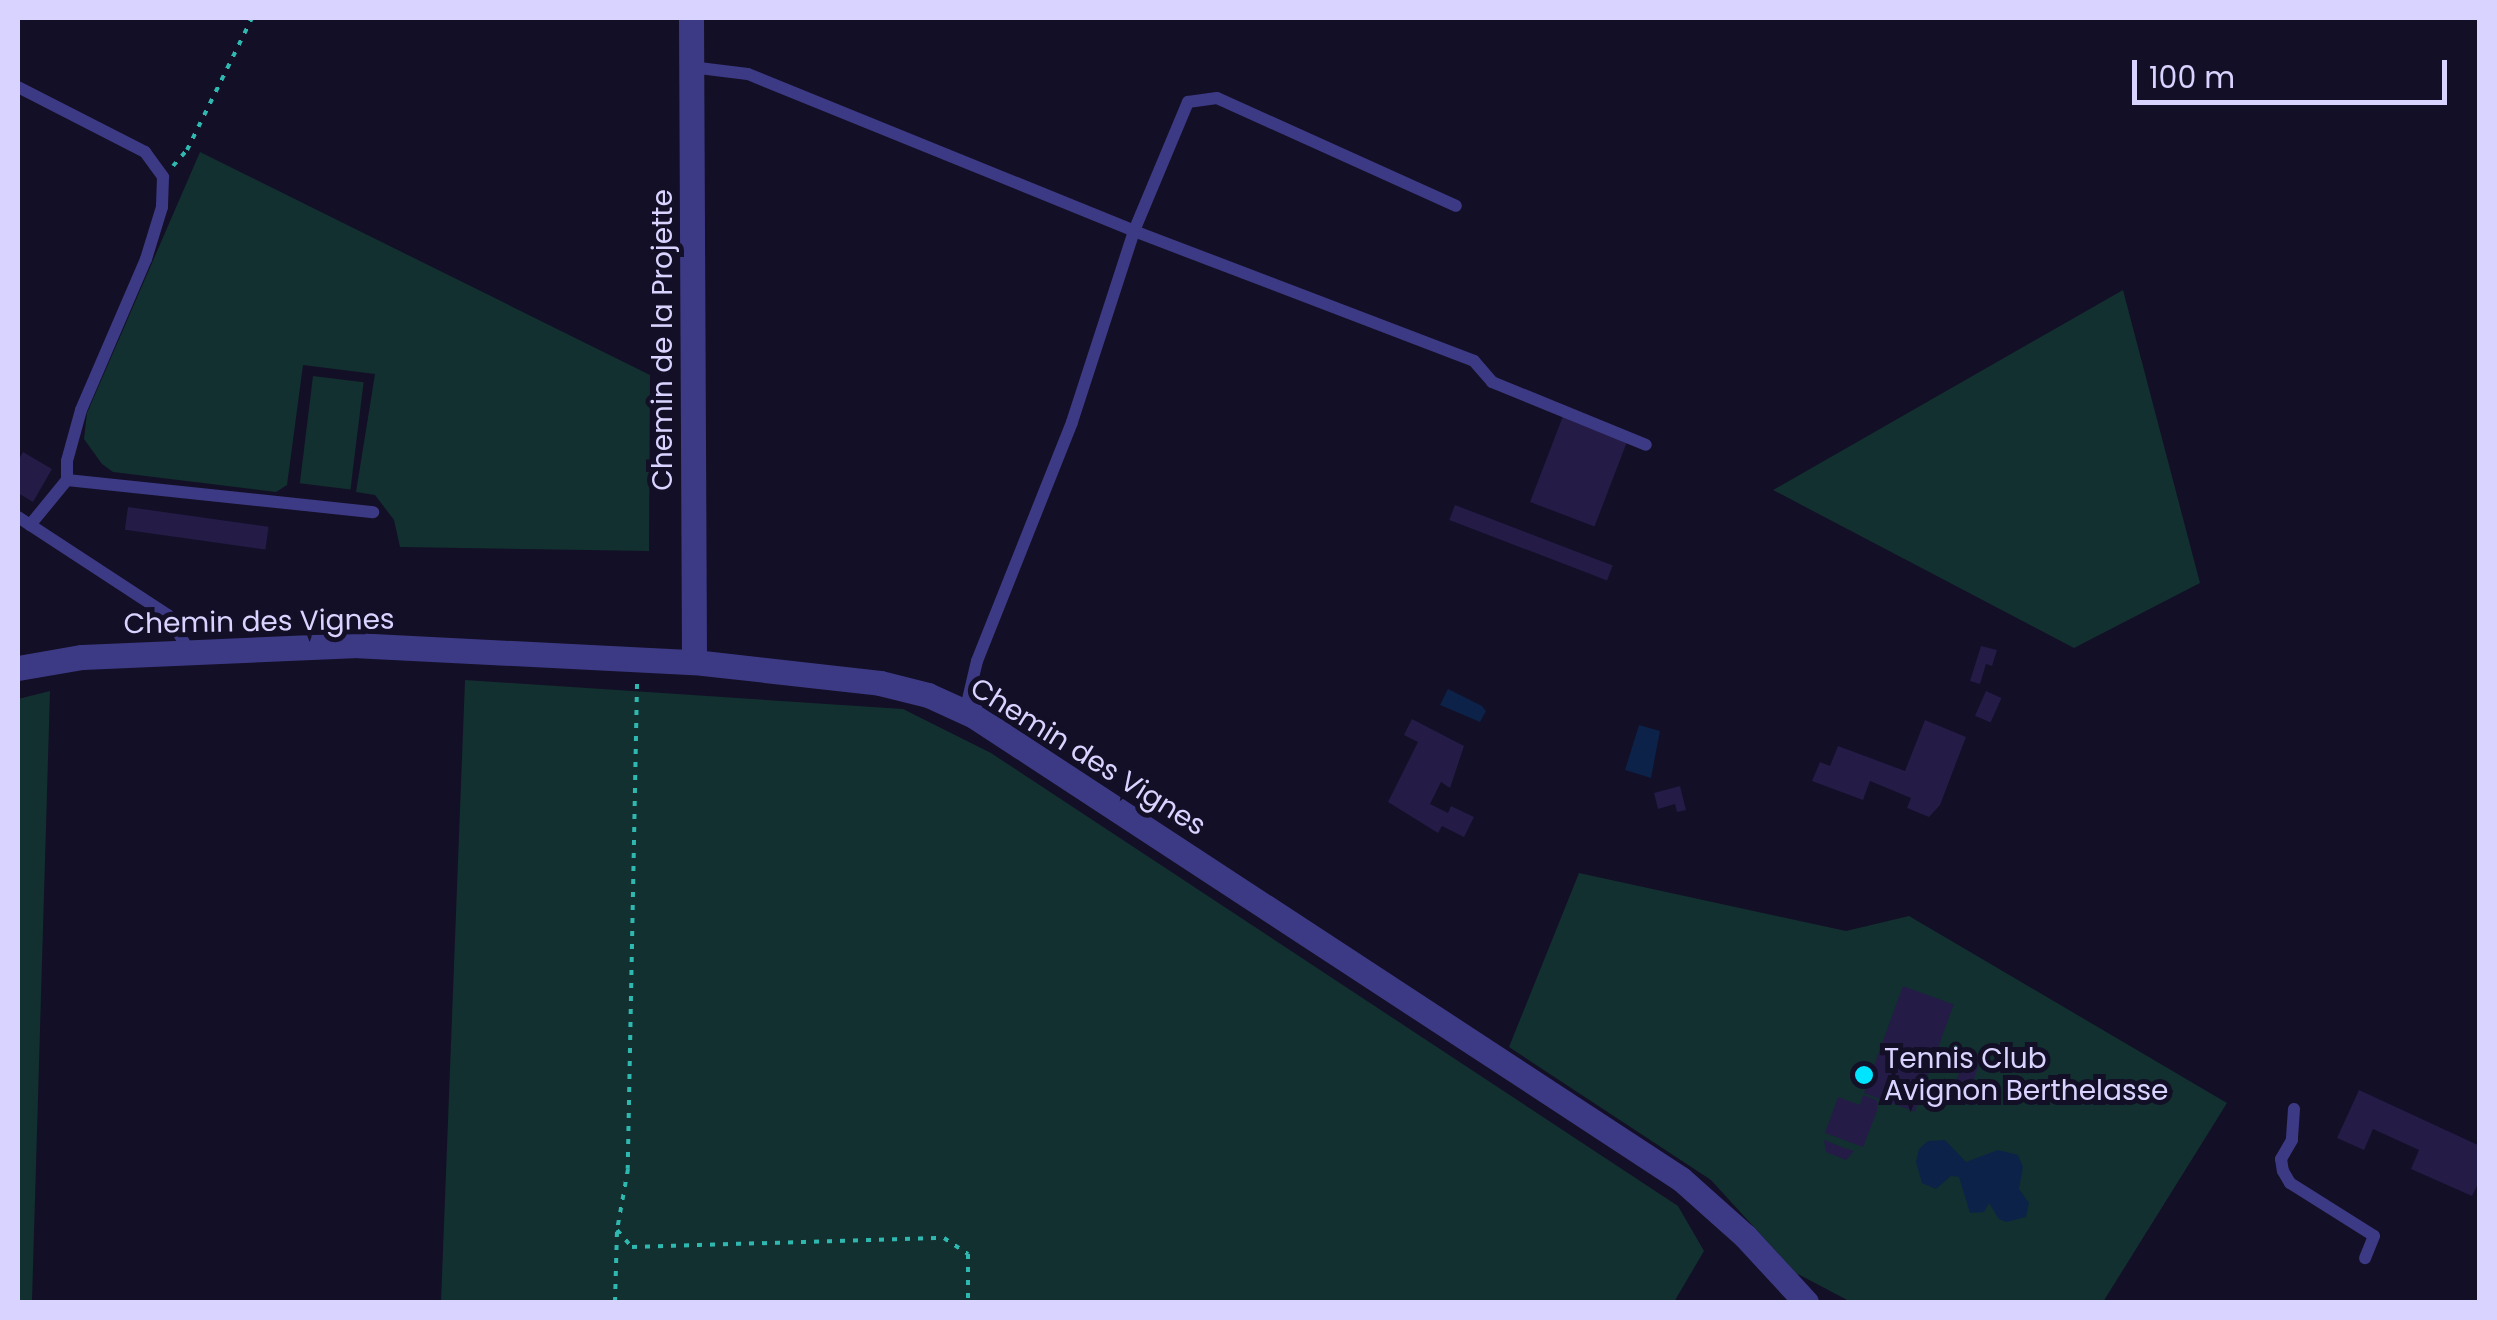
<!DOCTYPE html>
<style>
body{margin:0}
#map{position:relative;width:2497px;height:1320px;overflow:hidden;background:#130f26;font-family:Poppins,sans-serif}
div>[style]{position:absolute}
.green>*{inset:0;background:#12302f;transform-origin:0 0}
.water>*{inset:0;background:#0c2248}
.building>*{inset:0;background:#241b47;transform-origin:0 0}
.path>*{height:4px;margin-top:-2px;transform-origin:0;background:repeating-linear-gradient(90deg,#2fb8b0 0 5px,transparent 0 13px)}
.lane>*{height:12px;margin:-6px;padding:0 6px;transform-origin:6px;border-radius:6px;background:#3d3a85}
.street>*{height:25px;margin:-12.5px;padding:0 12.5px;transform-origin:12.5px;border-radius:12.5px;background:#3d3a85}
.dots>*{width:28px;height:28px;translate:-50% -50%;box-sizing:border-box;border:5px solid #130f26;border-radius:50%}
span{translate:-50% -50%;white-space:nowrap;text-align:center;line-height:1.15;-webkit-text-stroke:10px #130f26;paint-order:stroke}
.street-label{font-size:28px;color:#d9d4ff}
.poi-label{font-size:28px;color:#d9d4ff}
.left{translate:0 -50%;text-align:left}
.frame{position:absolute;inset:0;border:20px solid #d9d4ff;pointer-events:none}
.scale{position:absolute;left:2132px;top:60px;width:315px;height:45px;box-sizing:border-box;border:5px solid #d9d4ff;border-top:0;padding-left:12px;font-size:30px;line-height:35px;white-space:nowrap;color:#d9d4ff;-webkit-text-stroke:8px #130f26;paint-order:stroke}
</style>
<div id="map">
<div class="green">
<i style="clip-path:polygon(200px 152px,650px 375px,649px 551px,400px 547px,394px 520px,375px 495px,356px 492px,375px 374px,303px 365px,287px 485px,276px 492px,113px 472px,102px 464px,84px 439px,87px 413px)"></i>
<i style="clip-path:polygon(2123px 290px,2200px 583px,2074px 648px,1773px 490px)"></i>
<i style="left:313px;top:376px;width:51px;height:108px;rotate:7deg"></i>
<i style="clip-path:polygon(465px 680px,903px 709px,991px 753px,1678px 1206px,1704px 1251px,1674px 1302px,441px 1302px)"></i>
<i style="clip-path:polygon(50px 691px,32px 1301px,18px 1301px,18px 699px)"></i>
<i style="clip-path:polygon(1579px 873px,1846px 931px,1909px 916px,2227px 1103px,2103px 1302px,1851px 1302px,1796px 1273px,1711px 1180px,1509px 1047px)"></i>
</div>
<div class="water">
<i style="clip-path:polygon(1448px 689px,1482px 706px,1486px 711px,1480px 722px,1440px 705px)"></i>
<i style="clip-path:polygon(1639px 725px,1660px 731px,1651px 778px,1625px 770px)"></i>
<i style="clip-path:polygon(1945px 1140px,1966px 1162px,1998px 1150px,2018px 1155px,2023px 1167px,2019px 1189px,2029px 1203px,2026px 1217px,2006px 1222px,1999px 1219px,1989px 1203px,1984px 1212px,1970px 1213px,1959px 1177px,1951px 1176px,1936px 1189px,1922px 1183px,1916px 1162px,1919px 1149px,1928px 1141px)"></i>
</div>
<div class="building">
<i style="left:1563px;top:416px;width:69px;height:92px;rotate:21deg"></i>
<i style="clip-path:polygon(23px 452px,52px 469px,33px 502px,18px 493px,18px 461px)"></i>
<i style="left:1455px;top:505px;width:169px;height:16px;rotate:21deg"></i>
<i style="left:128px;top:507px;width:142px;height:23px;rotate:8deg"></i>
<i style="clip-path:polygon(1981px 646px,1997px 650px,1992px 666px,1986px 664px,1980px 684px,1970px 681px)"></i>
<i style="left:1986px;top:691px;width:17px;height:27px;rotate:24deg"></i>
<i style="clip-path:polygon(1412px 719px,1464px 746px,1450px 788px,1441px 782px,1430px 804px,1448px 813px,1451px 806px,1474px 817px,1464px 837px,1442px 826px,1438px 833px,1388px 802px,1418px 742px,1404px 735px)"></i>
<i style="clip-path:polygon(1925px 720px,1966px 737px,1940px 805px,1929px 817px,1907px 808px,1911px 798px,1870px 781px,1863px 800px,1812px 781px,1820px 762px,1830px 766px,1838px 746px,1905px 771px)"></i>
<i style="clip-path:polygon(1680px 786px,1686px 810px,1677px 812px,1675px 804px,1658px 809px,1654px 793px)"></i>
<i style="left:1903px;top:986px;width:54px;height:114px;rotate:20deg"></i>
<i style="left:1964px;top:1058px;width:16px;height:32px;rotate:18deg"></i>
<i style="clip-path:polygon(2359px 1090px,2480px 1146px,2480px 1180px,2472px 1196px,2411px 1169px,2419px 1150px,2373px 1129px,2364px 1150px,2337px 1138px)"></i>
<i style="clip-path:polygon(1863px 1095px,1877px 1100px,1877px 1111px,1863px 1147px,1825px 1133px,1838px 1097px,1860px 1105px)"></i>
<i style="clip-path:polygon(1824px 1140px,1839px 1146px,1854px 1151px,1846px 1160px,1826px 1152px)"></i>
</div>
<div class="path">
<i style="left:173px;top:166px;width:21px;rotate:-49deg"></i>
<i style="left:187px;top:150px;width:147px;rotate:-63.8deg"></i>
<i style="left:637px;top:684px;width:485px;rotate:91.1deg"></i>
<i style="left:628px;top:1169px;width:62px;rotate:100.2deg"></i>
<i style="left:617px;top:1230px;width:23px;rotate:49deg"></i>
<i style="left:632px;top:1247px;width:312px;rotate:-1.7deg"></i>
<i style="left:944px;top:1238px;width:29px;rotate:34deg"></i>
<i style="left:968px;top:1254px;width:48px;rotate:90deg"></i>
<i style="left:615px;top:1302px;width:70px;rotate:-88.4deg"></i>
</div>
<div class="lane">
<i style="left:691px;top:67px;width:57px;rotate:7deg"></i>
<i style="left:748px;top:74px;width:417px;rotate:22.1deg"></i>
<i style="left:1134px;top:231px;width:364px;rotate:20.9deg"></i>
<i style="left:1474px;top:361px;width:28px;rotate:49deg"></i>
<i style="left:1492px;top:382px;width:166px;rotate:22.2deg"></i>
<i style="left:18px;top:87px;width:143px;rotate:27.1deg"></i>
<i style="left:145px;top:152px;width:31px;rotate:54deg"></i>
<i style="left:163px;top:177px;width:30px;rotate:92deg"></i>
<i style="left:162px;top:207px;width:54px;rotate:107.1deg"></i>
<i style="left:146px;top:259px;width:164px;rotate:113.3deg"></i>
<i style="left:81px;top:410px;width:53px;rotate:105.4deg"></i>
<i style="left:67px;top:461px;width:19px;rotate:90deg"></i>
<i style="left:18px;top:517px;width:179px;rotate:33.2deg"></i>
<i style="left:168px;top:615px;width:42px;rotate:59.7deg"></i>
<i style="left:30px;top:525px;width:58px;rotate:-50.6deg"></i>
<i style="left:67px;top:480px;width:308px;rotate:6deg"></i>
<i style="left:965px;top:712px;width:52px;rotate:-76.8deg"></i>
<i style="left:977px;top:661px;width:257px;rotate:-68.3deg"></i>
<i style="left:1072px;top:422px;width:201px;rotate:-72deg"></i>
<i style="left:1134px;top:231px;width:140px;rotate:-67.3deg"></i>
<i style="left:1188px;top:102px;width:29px;rotate:-8deg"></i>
<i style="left:1217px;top:98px;width:262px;rotate:24.3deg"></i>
<i style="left:2294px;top:1109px;width:31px;rotate:94deg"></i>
<i style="left:2292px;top:1140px;width:22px;rotate:120deg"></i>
<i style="left:2281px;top:1159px;width:12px;rotate:81deg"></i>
<i style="left:2283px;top:1171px;width:14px;rotate:60deg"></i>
<i style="left:2290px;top:1183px;width:99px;rotate:32.2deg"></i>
<i style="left:2374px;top:1236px;width:24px;rotate:112deg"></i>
</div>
<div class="street">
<i style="left:691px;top:18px;width:644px;rotate:89.73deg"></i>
<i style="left:18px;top:668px;width:65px;rotate:-9.8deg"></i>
<i style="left:82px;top:657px;width:271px;rotate:-2.5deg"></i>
<i style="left:353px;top:645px;width:341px;rotate:2.9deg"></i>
<i style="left:694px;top:662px;width:187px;rotate:6.4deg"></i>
<i style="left:880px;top:683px;width:49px;rotate:14deg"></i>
<i style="left:928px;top:695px;width:51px;rotate:24.5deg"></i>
<i style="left:974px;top:716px;width:845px;rotate:33.22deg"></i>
<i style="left:1681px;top:1179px;width:86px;rotate:41.7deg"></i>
<i style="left:1745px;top:1236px;width:90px;rotate:47.3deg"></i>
</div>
<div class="dots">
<i style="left:1864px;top:1075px;background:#00e5ff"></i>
</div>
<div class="street-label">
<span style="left:663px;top:340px;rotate:-90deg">Chemin de la Projette</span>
<span style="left:259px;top:622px;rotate:-1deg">Chemin des Vignes</span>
<span style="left:1088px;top:757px;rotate:32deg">Chemin des Vignes</span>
</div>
<div class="poi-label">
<span class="left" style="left:1884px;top:1075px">Tennis Club<br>Avignon Berthelasse</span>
</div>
<div class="frame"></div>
<div class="scale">100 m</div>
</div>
